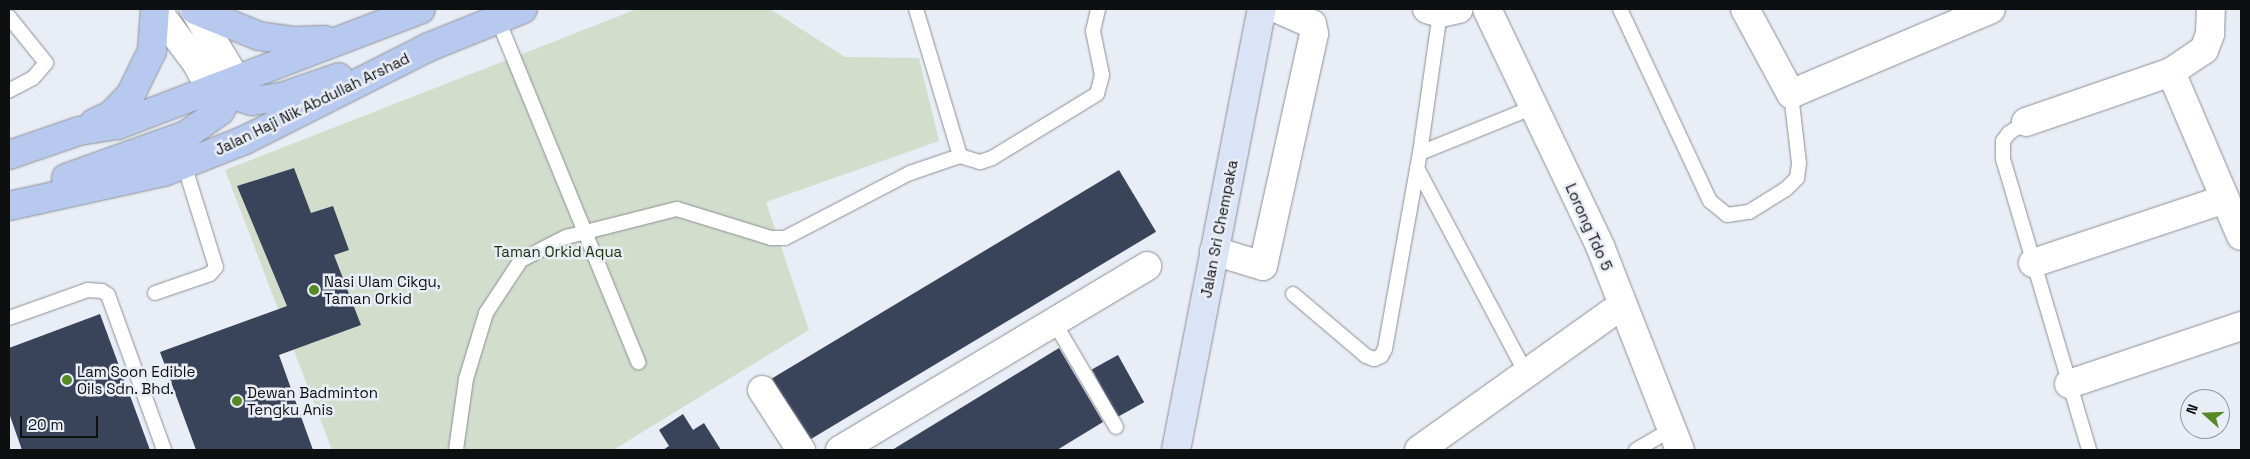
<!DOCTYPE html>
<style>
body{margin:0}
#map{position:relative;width:2250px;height:459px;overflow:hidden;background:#e9edf5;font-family:"Space Grotesk",sans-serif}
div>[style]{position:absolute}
.green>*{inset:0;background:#d2ddcc}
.building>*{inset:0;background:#39445b;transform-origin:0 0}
.roads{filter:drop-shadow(0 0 1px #8c8f96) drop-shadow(0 0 1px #8c8f96)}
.service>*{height:14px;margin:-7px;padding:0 7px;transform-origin:7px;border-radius:7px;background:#fff}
.minor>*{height:28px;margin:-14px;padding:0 14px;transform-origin:14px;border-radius:14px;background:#fff}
.tertiary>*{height:28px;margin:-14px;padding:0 14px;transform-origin:14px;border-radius:14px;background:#fff}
.secondary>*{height:28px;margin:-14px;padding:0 14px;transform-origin:14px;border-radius:14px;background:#dbe4f7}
.primary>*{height:28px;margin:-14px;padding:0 14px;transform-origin:14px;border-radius:14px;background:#b7c9ef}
.dots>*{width:14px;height:14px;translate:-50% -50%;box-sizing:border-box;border:2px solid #e9edf5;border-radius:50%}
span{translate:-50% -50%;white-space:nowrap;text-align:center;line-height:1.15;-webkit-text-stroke:5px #e9edf5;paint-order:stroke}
.street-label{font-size:15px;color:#0e0f11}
.park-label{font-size:15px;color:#1a3007}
.poi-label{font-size:15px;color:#0e0f11}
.left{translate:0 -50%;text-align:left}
.frame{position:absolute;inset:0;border:10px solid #0e0f11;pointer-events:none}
.north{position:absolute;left:2180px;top:389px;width:50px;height:50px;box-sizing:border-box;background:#e9edf5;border:1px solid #91949a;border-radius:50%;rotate:290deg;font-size:14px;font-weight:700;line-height:20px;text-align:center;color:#0e0f11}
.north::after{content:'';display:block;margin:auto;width:18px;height:22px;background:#538a25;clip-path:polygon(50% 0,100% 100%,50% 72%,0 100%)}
.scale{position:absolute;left:20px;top:416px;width:78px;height:22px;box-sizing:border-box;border:2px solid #0e0f11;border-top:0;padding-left:6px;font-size:15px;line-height:18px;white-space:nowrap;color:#0e0f11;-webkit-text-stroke:4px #e9edf5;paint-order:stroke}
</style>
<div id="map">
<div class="green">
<i style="clip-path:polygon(637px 9px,770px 9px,845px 57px,919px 58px,939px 141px,766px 202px,809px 330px,613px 450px,332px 450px,225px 170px)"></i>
</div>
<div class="building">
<i style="clip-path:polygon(294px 168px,311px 213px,333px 206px,349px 250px,334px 255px,361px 325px,279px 355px,313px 450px,196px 450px,160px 352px,287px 306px,237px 186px)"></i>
<i style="left:1119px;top:170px;width:72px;height:405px;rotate:59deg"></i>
<i style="clip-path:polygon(100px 314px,150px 450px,22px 450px,9px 413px,9px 348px)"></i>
<i style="clip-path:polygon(1059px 348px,1103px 422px,1057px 450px,892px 450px)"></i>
<i style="left:1118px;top:355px;width:54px;height:30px;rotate:61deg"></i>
<i style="clip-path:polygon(683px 414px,693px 430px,704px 423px,721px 450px,663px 450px,669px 446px,659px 430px)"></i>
</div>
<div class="roads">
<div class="service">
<i style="left:916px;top:9px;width:153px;rotate:73.3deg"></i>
<i style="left:1620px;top:9px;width:212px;rotate:64.9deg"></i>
<i style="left:1710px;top:201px;width:22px;rotate:39deg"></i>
<i style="left:1727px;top:215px;width:22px;rotate:-8deg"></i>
<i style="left:1749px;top:212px;width:44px;rotate:-31.9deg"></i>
<i style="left:1786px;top:189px;width:16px;rotate:-45deg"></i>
<i style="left:1797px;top:178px;width:15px;rotate:-82deg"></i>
<i style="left:1799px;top:163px;width:69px;rotate:-96.6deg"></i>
<i style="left:9px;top:17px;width:59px;rotate:51.2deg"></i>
<i style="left:46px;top:63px;width:20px;rotate:131deg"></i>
<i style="left:33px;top:78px;width:27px;rotate:152deg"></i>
<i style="left:498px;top:20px;width:370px;rotate:67.7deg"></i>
<i style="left:2026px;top:122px;width:20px;rotate:147deg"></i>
<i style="left:2009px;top:133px;width:10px;rotate:127deg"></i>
<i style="left:2003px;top:141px;width:18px;rotate:90deg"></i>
<i style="left:2003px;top:159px;width:303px;rotate:73.5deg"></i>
<i style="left:1420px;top:153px;width:123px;rotate:-22deg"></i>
<i style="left:1417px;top:168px;width:232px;rotate:62deg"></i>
<i style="left:155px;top:293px;width:58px;rotate:-19.1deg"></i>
<i style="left:210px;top:274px;width:9px;rotate:-49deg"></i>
<i style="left:216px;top:267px;width:108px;rotate:-107.3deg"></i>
<i style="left:1293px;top:294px;width:96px;rotate:40.3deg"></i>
<i style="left:1366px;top:356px;width:9px;rotate:21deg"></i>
<i style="left:1374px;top:359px;width:8px;rotate:-23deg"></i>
<i style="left:1381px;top:356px;width:8px;rotate:-60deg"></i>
<i style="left:1385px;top:349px;width:199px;rotate:-79.9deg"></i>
<i style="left:1420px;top:153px;width:141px;rotate:-81.9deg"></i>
<i style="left:9px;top:318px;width:84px;rotate:-19.5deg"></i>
<i style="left:88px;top:290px;width:14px;rotate:4deg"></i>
<i style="left:102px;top:291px;width:7px;rotate:34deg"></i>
<i style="left:108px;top:295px;width:165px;rotate:70.1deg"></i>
<i style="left:1054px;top:322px;width:122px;rotate:59.4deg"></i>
<i style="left:456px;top:450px;width:72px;rotate:-82deg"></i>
<i style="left:466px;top:379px;width:69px;rotate:-73.1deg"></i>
<i style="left:486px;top:313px;width:64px;rotate:-56.6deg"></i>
<i style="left:521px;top:260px;width:51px;rotate:-27.1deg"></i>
<i style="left:566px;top:237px;width:114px;rotate:-14.2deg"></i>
<i style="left:677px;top:209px;width:98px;rotate:17.1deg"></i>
<i style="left:771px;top:238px;width:14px"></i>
<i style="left:785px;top:238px;width:141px;rotate:-27.5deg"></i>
<i style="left:910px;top:173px;width:53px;rotate:-18.8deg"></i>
<i style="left:960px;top:156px;width:21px;rotate:17deg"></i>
<i style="left:980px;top:162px;width:13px;rotate:-18deg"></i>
<i style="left:992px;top:158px;width:123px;rotate:-31.4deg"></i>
<i style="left:1097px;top:94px;width:20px;rotate:-75deg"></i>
<i style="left:1102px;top:75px;width:45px;rotate:-101.6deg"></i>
<i style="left:1093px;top:31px;width:23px;rotate:-77deg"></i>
<i style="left:1636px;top:450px;width:42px;rotate:-30.3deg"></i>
</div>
<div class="minor">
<i style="left:1427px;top:9px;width:14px;rotate:17deg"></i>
<i style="left:1440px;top:13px;width:19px;rotate:-12deg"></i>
<i style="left:1487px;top:9px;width:263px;rotate:64.5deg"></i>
<i style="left:1600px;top:246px;width:219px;rotate:68.6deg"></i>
<i style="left:1745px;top:9px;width:97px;rotate:61.6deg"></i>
<i style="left:1791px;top:94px;width:217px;rotate:-23deg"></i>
<i style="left:2171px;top:72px;width:178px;rotate:66.9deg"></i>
<i style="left:2026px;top:122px;width:153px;rotate:-19deg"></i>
<i style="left:2171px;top:72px;width:40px;rotate:-34deg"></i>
<i style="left:2204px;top:50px;width:17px;rotate:-69deg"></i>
<i style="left:2210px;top:34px;width:25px;rotate:-88deg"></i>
<i style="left:1214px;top:251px;width:51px;rotate:17deg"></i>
<i style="left:1263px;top:266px;width:238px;rotate:-77.6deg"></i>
<i style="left:1314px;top:34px;width:10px;rotate:-101deg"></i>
<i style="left:1312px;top:24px;width:36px;rotate:-156deg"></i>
<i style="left:2033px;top:263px;width:202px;rotate:-18.4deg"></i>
<i style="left:2069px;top:384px;width:182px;rotate:-18.6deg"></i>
<i style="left:762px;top:390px;width:72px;rotate:57deg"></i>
<i style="left:840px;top:450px;width:358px;rotate:-30.9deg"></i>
<i style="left:1419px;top:450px;width:249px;rotate:-35.5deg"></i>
</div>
<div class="tertiary">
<i style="left:156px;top:9px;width:66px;rotate:53deg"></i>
<i style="left:196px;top:62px;width:30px;rotate:62deg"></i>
<i style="left:194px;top:9px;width:84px;rotate:59.2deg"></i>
</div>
<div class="secondary">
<i style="left:1176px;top:450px;width:449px;rotate:-79deg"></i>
</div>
<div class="primary">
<i style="left:195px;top:10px;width:69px;rotate:22.1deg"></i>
<i style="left:259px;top:36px;width:36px;rotate:8deg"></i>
<i style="left:295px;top:41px;width:30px;rotate:-2deg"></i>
<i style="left:213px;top:89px;width:41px;rotate:17.1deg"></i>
<i style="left:252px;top:101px;width:30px;rotate:-8deg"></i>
<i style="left:282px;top:97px;width:60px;rotate:-19.3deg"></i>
<i style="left:94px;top:123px;width:19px;rotate:-25deg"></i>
<i style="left:111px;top:115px;width:29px;rotate:-46deg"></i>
<i style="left:131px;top:94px;width:48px;rotate:-64deg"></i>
<i style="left:152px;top:51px;width:42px;rotate:-85.9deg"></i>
<i style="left:9px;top:155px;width:74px;rotate:-18.9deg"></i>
<i style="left:79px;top:131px;width:39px;rotate:-9deg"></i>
<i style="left:118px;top:125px;width:324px;rotate:-20.9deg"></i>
<i style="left:66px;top:178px;width:127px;rotate:-19.7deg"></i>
<i style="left:186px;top:135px;width:42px;rotate:-35.2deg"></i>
<i style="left:220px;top:111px;width:34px;rotate:-60deg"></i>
<i style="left:9px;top:206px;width:159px;rotate:-12.4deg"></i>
<i style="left:164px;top:172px;width:87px;rotate:-21.6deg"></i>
<i style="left:245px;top:140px;width:206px;rotate:-26.8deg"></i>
<i style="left:429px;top:47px;width:101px;rotate:-22deg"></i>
</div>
</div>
<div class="dots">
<i style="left:314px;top:290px;background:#538a25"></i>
<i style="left:67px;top:380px;background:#538a25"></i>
<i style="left:237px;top:401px;background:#538a25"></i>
</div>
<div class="street-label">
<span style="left:312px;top:104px;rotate:-26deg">Jalan Haji Nik Abdullah Arshad</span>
<span style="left:1589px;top:227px;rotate:66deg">Lorong Tdo 5</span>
<span style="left:1219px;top:229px;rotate:-79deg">Jalan Sri Chempaka</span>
</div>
<div class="park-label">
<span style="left:558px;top:252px">Taman Orkid Aqua</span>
</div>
<div class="poi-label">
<span class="left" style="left:324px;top:290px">Nasi Ulam Cikgu,<br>Taman Orkid</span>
<span class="left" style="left:77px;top:380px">Lam Soon Edible<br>Oils Sdn. Bhd.</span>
<span class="left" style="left:247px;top:401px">Dewan Badminton<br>Tengku Anis</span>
</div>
<div class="frame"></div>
<div class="north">N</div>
<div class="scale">20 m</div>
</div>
